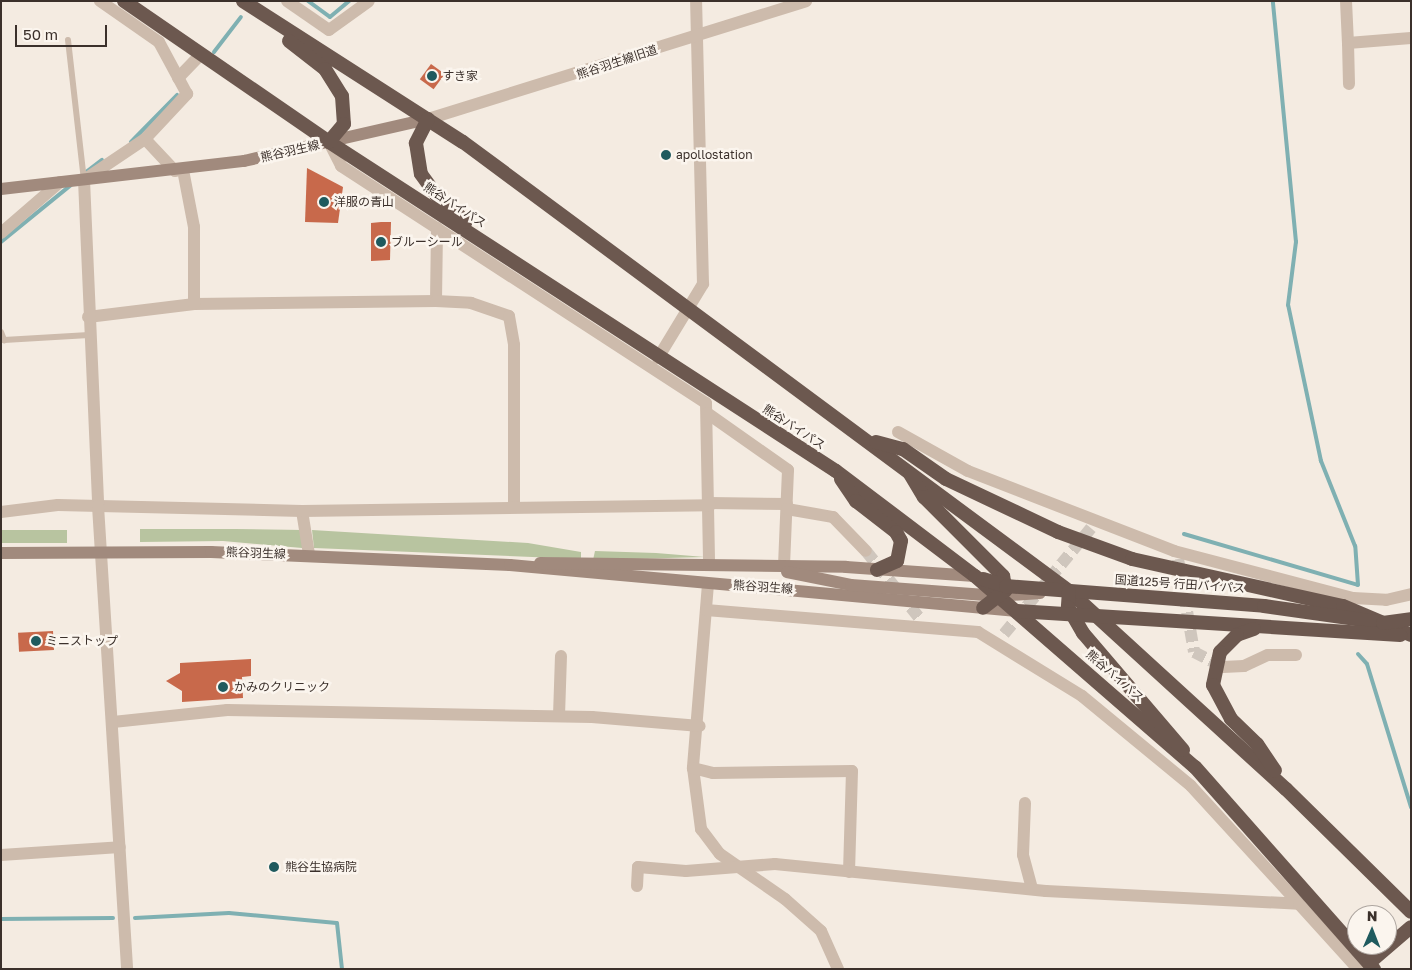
<!DOCTYPE html>
<meta charset="utf-8">
<style>
body{margin:0}
#map{position:relative;width:1412px;height:970px;overflow:hidden;background:#f4ebe1;font-family:"Golos Text","Noto Sans JP",sans-serif}
div>[style]{position:absolute}
.green>*{inset:0;background:#b8c4a0;transform-origin:0 0}
.stream>*{height:4px;margin:-2px;padding:0 2px;transform-origin:2px;border-radius:2px;background:#7fb0b2}
.building>*{inset:0;background:#c8694b;transform-origin:0 0}
.minor-tunnel>*{height:12px;margin-top:-6px;transform-origin:0;background:repeating-linear-gradient(90deg,#cfc6bd 0 12px,transparent 0 18px)}
.service>*{height:6px;margin:-3px;padding:0 3px;transform-origin:3px;border-radius:3px;background:#cdbbac}
.minor>*{height:12px;margin:-6px;padding:0 6px;transform-origin:6px;border-radius:6px;background:#cdbbac}
.tertiary>*{height:12px;margin:-6px;padding:0 6px;transform-origin:6px;border-radius:6px;background:#cdbbac}
.secondary>*{height:12px;margin:-6px;padding:0 6px;transform-origin:6px;border-radius:6px;background:#a18a7d}
.trunk>*{height:14px;margin:-7px;padding:0 7px;transform-origin:7px;border-radius:7px;background:#6c584f}
.dots>*{width:14px;height:14px;translate:-50% -50%;box-sizing:border-box;border:2px solid #fbf5ee;border-radius:50%}
span{translate:-50% -50%;white-space:nowrap;text-align:center;line-height:1.15;-webkit-text-stroke:5px #fbf5ee;paint-order:stroke}
.street-label{font-size:12px;color:#3b302b}
.poi-label{font-size:12px;color:#3b302b}
.left{translate:0 -50%;text-align:left}
.frame{position:absolute;inset:0;border:2px solid #3b302b;pointer-events:none}
.north{position:absolute;left:1347px;top:905px;width:50px;height:50px;box-sizing:border-box;background:#fbf5ee;border:1px solid #aea6a0;border-radius:50%;rotate:1deg;font-size:14px;font-weight:700;line-height:20px;text-align:center;color:#3b302b}
.north::after{content:'';display:block;margin:auto;width:18px;height:22px;background:#1f5a5e;clip-path:polygon(50% 0,100% 100%,50% 72%,0 100%)}
.scale{position:absolute;left:15px;top:25px;width:92px;height:22px;box-sizing:border-box;border:2px solid #3b302b;border-top:0;padding-left:6px;font-size:15px;line-height:18px;white-space:nowrap;color:#3b302b;-webkit-text-stroke:4px #fbf5ee;paint-order:stroke}
</style>
<div id="map">
<div class="green">
<i style="clip-path:polygon(140px 529px,235px 529px,303px 530px,302px 548px,223px 541px,140px 542px)"></i>
<i style="left:1px;top:530px;width:66px;height:13px"></i>
<i style="clip-path:polygon(312px 530px,528px 543px,581px 552px,581px 559px,314px 548px)"></i>
<i style="clip-path:polygon(595px 551px,656px 553px,705px 557px,593px 560px)"></i>
</div>
<div class="stream">
<i style="left:308px;top:1px;width:27px;rotate:36deg"></i>
<i style="left:330px;top:17px;width:25px;rotate:-40deg"></i>
<i style="left:214px;top:52px;width:44px;rotate:-52.4deg"></i>
<i style="left:131px;top:142px;width:66px;rotate:-45.6deg"></i>
<i style="left:86px;top:172px;width:20px;rotate:-37deg"></i>
<i style="left:1px;top:242px;width:90px;rotate:-39.2deg"></i>
<i style="left:1184px;top:534px;width:181px;rotate:16.3deg"></i>
<i style="left:1358px;top:585px;width:39px;rotate:-94deg"></i>
<i style="left:1355px;top:546px;width:92px;rotate:-111.8deg"></i>
<i style="left:1321px;top:461px;width:159px;rotate:-101.9deg"></i>
<i style="left:1288px;top:305px;width:64px;rotate:-82.8deg"></i>
<i style="left:1296px;top:242px;width:242px;rotate:-95.5deg"></i>
<i style="left:1358px;top:654px;width:13px;rotate:48deg"></i>
<i style="left:1367px;top:664px;width:150px;rotate:72.9deg"></i>
<i style="left:135px;top:918px;width:94px;rotate:-3deg"></i>
<i style="left:229px;top:913px;width:108px;rotate:5.3deg"></i>
<i style="left:337px;top:923px;width:46px;rotate:83.8deg"></i>
<i style="left:1px;top:919px;width:112px;rotate:-0.5deg"></i>
</div>
<div class="building">
<i style="left:431px;top:64px;width:17px;height:19px;rotate:36deg"></i>
<i style="clip-path:polygon(307px 168px,343px 187px,338px 223px,305px 222px)"></i>
<i style="clip-path:polygon(381px 222px,391px 222px,390px 260px,371px 261px,371px 223px)"></i>
<i style="left:53px;top:631px;width:19px;height:35px;rotate:87deg"></i>
<i style="clip-path:polygon(251px 659px,251px 676px,242px 677px,243px 698px,182px 702px,182px 691px,166px 681px,180px 673px,180px 663px)"></i>
</div>
<div class="minor-tunnel">
<i style="left:866px;top:551px;width:87px;rotate:51.5deg"></i>
<i style="left:1178px;top:559px;width:94px;rotate:80.2deg"></i>
<i style="left:1194px;top:652px;width:33px;rotate:27deg"></i>
<i style="left:1004px;top:634px;width:137px;rotate:-50.6deg"></i>
</div>
<div class="service">
<i style="left:68px;top:40px;width:141px;rotate:83.5deg"></i>
<i style="left:1px;top:332px;width:9px;rotate:69deg"></i>
<i style="left:4px;top:340px;width:85px;rotate:-3.4deg"></i>
</div>
<div class="minor">
<i style="left:287px;top:1px;width:51px;rotate:34.6deg"></i>
<i style="left:329px;top:30px;width:49px;rotate:-35.9deg"></i>
<i style="left:1346px;top:1px;width:42px;rotate:87.3deg"></i>
<i style="left:1348px;top:43px;width:63px;rotate:-4.5deg"></i>
<i style="left:1348px;top:43px;width:41px;rotate:88.6deg"></i>
<i style="left:178px;top:78px;width:32px;rotate:-46deg"></i>
<i style="left:145px;top:139px;width:44px;rotate:46.8deg"></i>
<i style="left:329px;top:142px;width:27px;rotate:63deg"></i>
<i style="left:341px;top:166px;width:435px;rotate:33deg"></i>
<i style="left:706px;top:403px;width:162px;rotate:88.9deg"></i>
<i style="left:84px;top:180px;width:73px;rotate:-33.9deg"></i>
<i style="left:145px;top:139px;width:62px;rotate:-47deg"></i>
<i style="left:187px;top:94px;width:59px;rotate:-118.3deg"></i>
<i style="left:159px;top:42px;width:72px;rotate:-145.2deg"></i>
<i style="left:1px;top:233px;width:78px;rotate:-40.8deg"></i>
<i style="left:436px;top:301px;width:73px;rotate:-89.2deg"></i>
<i style="left:194px;top:304px;width:242px;rotate:-0.7deg"></i>
<i style="left:436px;top:301px;width:35px;rotate:3deg"></i>
<i style="left:471px;top:303px;width:40px;rotate:18.9deg"></i>
<i style="left:509px;top:316px;width:29px;rotate:80deg"></i>
<i style="left:514px;top:345px;width:161px;rotate:90deg"></i>
<i style="left:88px;top:317px;width:107px;rotate:-7deg"></i>
<i style="left:194px;top:304px;width:77px;rotate:-90deg"></i>
<i style="left:194px;top:227px;width:58px;rotate:-100.9deg"></i>
<i style="left:658px;top:358px;width:87px;rotate:-58.7deg"></i>
<i style="left:703px;top:284px;width:283px;rotate:-91.4deg"></i>
<i style="left:707px;top:413px;width:99px;rotate:35.1deg"></i>
<i style="left:788px;top:470px;width:96px;rotate:92.4deg"></i>
<i style="left:898px;top:432px;width:80px;rotate:29.1deg"></i>
<i style="left:968px;top:471px;width:221px;rotate:21.2deg"></i>
<i style="left:1174px;top:551px;width:185px;rotate:14.7deg"></i>
<i style="left:1353px;top:598px;width:33px;rotate:3deg"></i>
<i style="left:1386px;top:600px;width:26px;rotate:-13deg"></i>
<i style="left:709px;top:503px;width:78px;rotate:0.7deg"></i>
<i style="left:787px;top:509px;width:47px;rotate:9.9deg"></i>
<i style="left:833px;top:517px;width:47px;rotate:45.9deg"></i>
<i style="left:302px;top:511px;width:44px;rotate:80.8deg"></i>
<i style="left:1px;top:512px;width:57px;rotate:-7deg"></i>
<i style="left:58px;top:505px;width:244px;rotate:1.4deg"></i>
<i style="left:302px;top:511px;width:408px;rotate:-0.8deg"></i>
<i style="left:708px;top:584px;width:185px;rotate:94.7deg"></i>
<i style="left:693px;top:768px;width:62px;rotate:82.5deg"></i>
<i style="left:701px;top:829px;width:31px;rotate:53deg"></i>
<i style="left:720px;top:854px;width:79px;rotate:34.7deg"></i>
<i style="left:785px;top:899px;width:48px;rotate:41.6deg"></i>
<i style="left:821px;top:931px;width:42px;rotate:65.9deg"></i>
<i style="left:706px;top:610px;width:273px;rotate:4.6deg"></i>
<i style="left:978px;top:632px;width:122px;rotate:31.6deg"></i>
<i style="left:1082px;top:696px;width:141px;rotate:39.5deg"></i>
<i style="left:1191px;top:786px;width:160px;rotate:47.5deg"></i>
<i style="left:1223px;top:667px;width:21px;rotate:-3deg"></i>
<i style="left:1244px;top:666px;width:26px;rotate:-25deg"></i>
<i style="left:1268px;top:655px;width:28px"></i>
<i style="left:559px;top:716px;width:60px;rotate:-88.1deg"></i>
<i style="left:113px;top:722px;width:115px;rotate:-6deg"></i>
<i style="left:227px;top:710px;width:365px;rotate:1.1deg"></i>
<i style="left:592px;top:717px;width:108px;rotate:4.8deg"></i>
<i style="left:693px;top:768px;width:21px;rotate:14deg"></i>
<i style="left:713px;top:773px;width:139px;rotate:-0.8deg"></i>
<i style="left:852px;top:771px;width:101px;rotate:91.7deg"></i>
<i style="left:1025px;top:803px;width:52px;rotate:92.2deg"></i>
<i style="left:1023px;top:855px;width:35px;rotate:75deg"></i>
<i style="left:637px;top:886px;width:19px;rotate:-87deg"></i>
<i style="left:638px;top:867px;width:48px;rotate:4.8deg"></i>
<i style="left:686px;top:871px;width:89px;rotate:-4.5deg"></i>
<i style="left:775px;top:864px;width:272px;rotate:5.7deg"></i>
<i style="left:1046px;top:891px;width:253px;rotate:2.9deg"></i>
<i style="left:1299px;top:904px;width:88px;rotate:47.8deg"></i>
</div>
<div class="tertiary">
<i style="left:428px;top:119px;width:396px;rotate:-17.3deg"></i>
<i style="left:84px;top:180px;width:326px;rotate:87.5deg"></i>
<i style="left:98px;top:506px;width:464px;rotate:86.4deg"></i>
<i style="left:1px;top:855px;width:119px;rotate:-3.8deg"></i>
</div>
<div class="secondary">
<i style="left:1px;top:189px;width:245px;rotate:-6.6deg"></i>
<i style="left:244px;top:161px;width:189px;rotate:-12.9deg"></i>
<i style="left:1px;top:553px;width:210px;rotate:-0.3deg"></i>
<i style="left:211px;top:552px;width:299px;rotate:2.5deg"></i>
<i style="left:510px;top:565px;width:509px;rotate:5.18deg"></i>
<i style="left:540px;top:563px;width:306px;rotate:0.7deg"></i>
<i style="left:846px;top:567px;width:129px;rotate:4deg"></i>
<i style="left:787px;top:572px;width:65px;rotate:11.5deg"></i>
<i style="left:851px;top:585px;width:148px;rotate:4.3deg"></i>
<i style="left:999px;top:596px;width:41px;rotate:-4.2deg"></i>
</div>
<div class="trunk">
<i style="left:124px;top:1px;width:249px;rotate:34.5deg"></i>
<i style="left:329px;top:142px;width:604px;rotate:32.98deg"></i>
<i style="left:836px;top:471px;width:174px;rotate:37.1deg"></i>
<i style="left:975px;top:576px;width:291px;rotate:41deg"></i>
<i style="left:1195px;top:767px;width:270px;rotate:48.5deg"></i>
<i style="left:243px;top:1px;width:261px;rotate:32.7deg"></i>
<i style="left:463px;top:142px;width:754px;rotate:36.54deg"></i>
<i style="left:1069px;top:591px;width:294px;rotate:42.4deg"></i>
<i style="left:1286px;top:789px;width:175px;rotate:44.5deg"></i>
<i style="left:289px;top:41px;width:46px;rotate:37.9deg"></i>
<i style="left:325px;top:69px;width:32px;rotate:58deg"></i>
<i style="left:342px;top:96px;width:28px;rotate:86deg"></i>
<i style="left:344px;top:124px;width:23px;rotate:130deg"></i>
<i style="left:428px;top:119px;width:27px;rotate:117deg"></i>
<i style="left:416px;top:143px;width:31px;rotate:81deg"></i>
<i style="left:421px;top:174px;width:26px;rotate:54deg"></i>
<i style="left:436px;top:195px;width:40px;rotate:42deg"></i>
<i style="left:876px;top:442px;width:28px;rotate:15deg"></i>
<i style="left:903px;top:449px;width:52px;rotate:34.9deg"></i>
<i style="left:946px;top:479px;width:124px;rotate:25.3deg"></i>
<i style="left:1058px;top:532px;width:79px;rotate:20deg"></i>
<i style="left:1132px;top:559px;width:216px;rotate:12.6deg"></i>
<i style="left:1343px;top:606px;width:43px;rotate:23deg"></i>
<i style="left:910px;top:474px;width:27px;rotate:59deg"></i>
<i style="left:924px;top:497px;width:112px;rotate:45deg"></i>
<i style="left:1003px;top:576px;width:14px;rotate:78deg"></i>
<i style="left:1006px;top:590px;width:29px;rotate:142deg"></i>
<i style="left:841px;top:479px;width:27px;rotate:56deg"></i>
<i style="left:856px;top:501px;width:51px;rotate:37.8deg"></i>
<i style="left:896px;top:532px;width:10px;rotate:61deg"></i>
<i style="left:901px;top:541px;width:20px;rotate:101deg"></i>
<i style="left:897px;top:561px;width:22px;rotate:156deg"></i>
<i style="left:983px;top:579px;width:24px;rotate:17deg"></i>
<i style="left:1006px;top:586px;width:259px;rotate:4.4deg"></i>
<i style="left:1264px;top:606px;width:120px;rotate:8.1deg"></i>
<i style="left:1383px;top:623px;width:30px;rotate:23deg"></i>
<i style="left:1069px;top:591px;width:16px;rotate:94deg"></i>
<i style="left:1068px;top:607px;width:30px;rotate:60deg"></i>
<i style="left:1083px;top:633px;width:154px;rotate:49.5deg"></i>
<i style="left:1017px;top:611px;width:384px;rotate:3.6deg"></i>
<i style="left:1383px;top:623px;width:28px;rotate:-8deg"></i>
<i style="left:1254px;top:629px;width:18px;rotate:161deg"></i>
<i style="left:1237px;top:635px;width:24px;rotate:135deg"></i>
<i style="left:1220px;top:652px;width:34px;rotate:102deg"></i>
<i style="left:1213px;top:685px;width:38px;rotate:62deg"></i>
<i style="left:1231px;top:719px;width:36px;rotate:44deg"></i>
<i style="left:1257px;top:744px;width:32px;rotate:56deg"></i>
<i style="left:1369px;top:963px;width:55px;rotate:-40.6deg"></i>
</div>
<div class="dots">
<i style="left:432px;top:76px;background:#1f5a5e"></i>
<i style="left:666px;top:155px;background:#1f5a5e"></i>
<i style="left:324px;top:202px;background:#1f5a5e"></i>
<i style="left:381px;top:242px;background:#1f5a5e"></i>
<i style="left:36px;top:641px;background:#1f5a5e"></i>
<i style="left:223px;top:687px;background:#1f5a5e"></i>
<i style="left:274px;top:867px;background:#1f5a5e"></i>
</div>
<div class="street-label">
<span style="left:617px;top:62px;rotate:-18deg">熊谷羽生線旧道</span>
<span style="left:290px;top:151px;rotate:-13deg">熊谷羽生線</span>
<span style="left:455px;top:205px;rotate:33deg">熊谷バイパス</span>
<span style="left:794px;top:427px;rotate:33deg">熊谷バイパス</span>
<span style="left:256px;top:553px;rotate:2deg">熊谷羽生線</span>
<span style="left:1180px;top:584px;rotate:4deg">国道125号 行田バイパス</span>
<span style="left:763px;top:587px;rotate:4deg">熊谷羽生線</span>
<span style="left:1115px;top:676px;rotate:41deg">熊谷バイパス</span>
</div>
<div class="poi-label">
<span class="left" style="left:442px;top:76px">すき家</span>
<span class="left" style="left:676px;top:155px">apollostation</span>
<span class="left" style="left:334px;top:202px">洋服の青山</span>
<span class="left" style="left:391px;top:242px">ブルーシール</span>
<span class="left" style="left:46px;top:641px">ミニストップ</span>
<span class="left" style="left:234px;top:687px">かみのクリニック</span>
<span class="left" style="left:285px;top:867px">熊谷生協病院</span>
</div>
<div class="frame"></div>
<div class="north">N</div>
<div class="scale">50 m</div>
</div>
